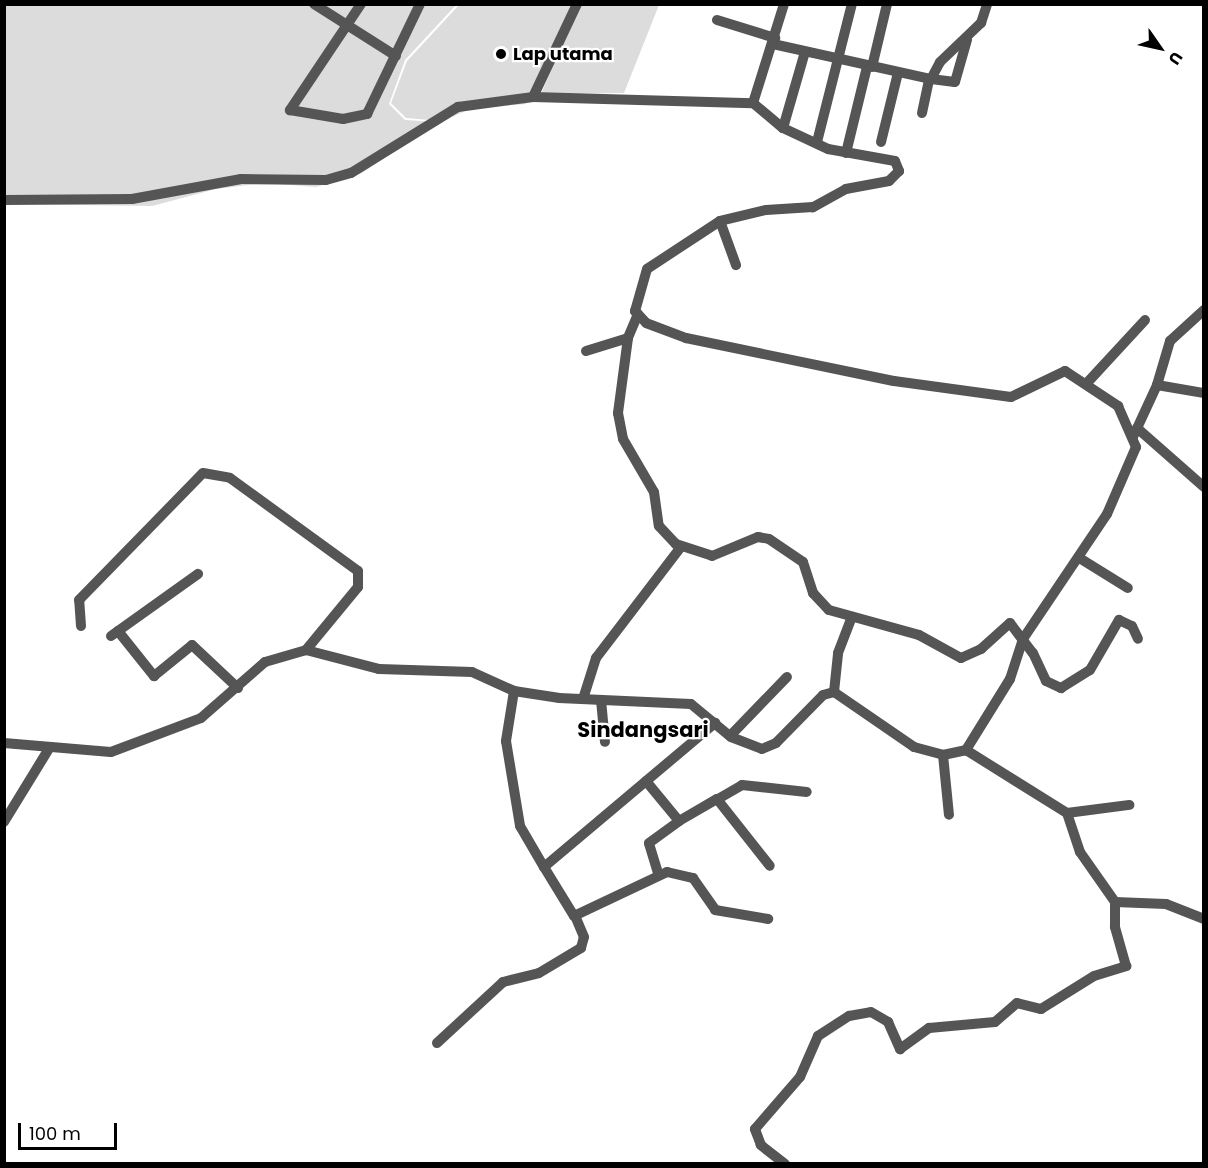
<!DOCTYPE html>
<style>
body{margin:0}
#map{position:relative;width:1208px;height:1168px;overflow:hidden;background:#fff;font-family:Poppins,sans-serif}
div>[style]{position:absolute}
.green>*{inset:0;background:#dcdcdc}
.minor>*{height:10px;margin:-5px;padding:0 5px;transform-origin:5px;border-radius:5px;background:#555}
.dots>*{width:16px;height:16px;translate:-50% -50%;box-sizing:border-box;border:3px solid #fff;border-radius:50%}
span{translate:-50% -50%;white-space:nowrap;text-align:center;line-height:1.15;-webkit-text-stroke:4.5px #fff;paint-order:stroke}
.poi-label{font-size:18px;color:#000;font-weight:700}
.left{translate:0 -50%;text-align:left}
.quarter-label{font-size:21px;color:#000;font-weight:700}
.frame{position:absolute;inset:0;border:6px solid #000;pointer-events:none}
.north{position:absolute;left:1130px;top:18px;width:60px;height:60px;-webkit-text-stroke:4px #fff;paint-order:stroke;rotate:124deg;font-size:16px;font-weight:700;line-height:24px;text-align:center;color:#000}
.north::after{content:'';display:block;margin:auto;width:21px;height:27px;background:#000;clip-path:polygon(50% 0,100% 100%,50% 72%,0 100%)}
.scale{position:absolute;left:18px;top:1123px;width:99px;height:27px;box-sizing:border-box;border:3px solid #000;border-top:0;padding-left:8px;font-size:18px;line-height:21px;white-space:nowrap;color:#000;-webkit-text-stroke:4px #fff;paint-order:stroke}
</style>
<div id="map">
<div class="green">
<i style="clip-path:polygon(4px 5px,456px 5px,405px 60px,389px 104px,405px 120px,438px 122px,362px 173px,316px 187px,265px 183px,216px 189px,152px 206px,5px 204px)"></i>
<i style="clip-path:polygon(459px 5px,573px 5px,526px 104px,470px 109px,442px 121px,406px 118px,391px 103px,407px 61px)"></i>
<i style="clip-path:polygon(580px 5px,659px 5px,624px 93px,541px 94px)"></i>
</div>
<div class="minor">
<i style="left:314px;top:4px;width:97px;rotate:32.4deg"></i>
<i style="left:361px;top:4px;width:128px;rotate:123.8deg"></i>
<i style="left:290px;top:110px;width:54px;rotate:9.6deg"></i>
<i style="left:343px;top:119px;width:25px;rotate:-12deg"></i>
<i style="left:367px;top:114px;width:122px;rotate:-64.3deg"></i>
<i style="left:717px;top:20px;width:61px;rotate:17.2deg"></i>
<i style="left:773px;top:44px;width:162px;rotate:12.5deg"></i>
<i style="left:931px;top:79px;width:19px;rotate:-62deg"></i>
<i style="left:940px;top:62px;width:57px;rotate:-43.6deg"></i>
<i style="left:981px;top:23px;width:20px;rotate:-72deg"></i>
<i style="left:872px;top:67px;width:65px;rotate:-76.6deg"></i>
<i style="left:931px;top:79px;width:24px;rotate:7deg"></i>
<i style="left:955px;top:82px;width:44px;rotate:-74.1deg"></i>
<i style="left:533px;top:97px;width:103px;rotate:-64.7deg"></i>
<i style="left:753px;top:103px;width:104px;rotate:-72.6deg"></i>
<i style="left:922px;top:113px;width:35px;rotate:-78deg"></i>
<i style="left:783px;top:128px;width:79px;rotate:-73.9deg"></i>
<i style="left:817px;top:142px;width:142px;rotate:-75.8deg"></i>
<i style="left:881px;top:142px;width:71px;rotate:-76.2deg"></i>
<i style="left:846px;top:153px;width:89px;rotate:-76.3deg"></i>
<i style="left:4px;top:200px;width:128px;rotate:-0.4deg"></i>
<i style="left:132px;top:199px;width:111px;rotate:-10.4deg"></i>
<i style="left:241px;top:179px;width:85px;rotate:0.7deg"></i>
<i style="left:326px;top:180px;width:26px;rotate:-16deg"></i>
<i style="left:351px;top:173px;width:126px;rotate:-31.7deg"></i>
<i style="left:458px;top:107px;width:76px;rotate:-7.6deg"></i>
<i style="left:533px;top:97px;width:220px;rotate:1.6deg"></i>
<i style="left:753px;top:103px;width:39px;rotate:40deg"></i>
<i style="left:783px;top:128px;width:50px;rotate:25deg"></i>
<i style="left:828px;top:149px;width:68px;rotate:10.2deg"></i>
<i style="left:895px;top:161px;width:11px;rotate:68deg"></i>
<i style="left:899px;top:171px;width:14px;rotate:135deg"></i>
<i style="left:889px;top:181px;width:44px;rotate:169.5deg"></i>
<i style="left:846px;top:189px;width:38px;rotate:151deg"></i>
<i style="left:813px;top:207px;width:47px;rotate:176.3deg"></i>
<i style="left:766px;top:210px;width:47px;rotate:166.6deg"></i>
<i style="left:720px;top:221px;width:87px;rotate:146.7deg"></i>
<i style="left:647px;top:269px;width:44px;rotate:105.9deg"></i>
<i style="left:635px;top:311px;width:16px;rotate:47deg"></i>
<i style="left:646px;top:323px;width:43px;rotate:20.6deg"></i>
<i style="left:686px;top:338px;width:212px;rotate:11.7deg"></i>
<i style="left:894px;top:381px;width:118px;rotate:7.8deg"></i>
<i style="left:1011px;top:397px;width:60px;rotate:-25.7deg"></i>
<i style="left:1065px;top:371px;width:64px;rotate:33.4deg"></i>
<i style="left:1118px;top:406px;width:45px;rotate:66.3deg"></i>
<i style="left:1136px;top:447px;width:73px;rotate:113.4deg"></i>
<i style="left:1107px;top:514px;width:151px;rotate:123.9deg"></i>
<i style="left:1023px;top:639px;width:42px;rotate:108deg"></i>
<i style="left:1010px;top:679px;width:84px;rotate:121.8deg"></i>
<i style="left:720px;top:221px;width:47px;rotate:70deg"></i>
<i style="left:638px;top:314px;width:26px;rotate:113deg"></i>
<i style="left:628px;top:338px;width:76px;rotate:97.6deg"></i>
<i style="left:618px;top:413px;width:26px;rotate:79deg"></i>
<i style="left:623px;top:439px;width:61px;rotate:59.7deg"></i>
<i style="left:654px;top:492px;width:34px;rotate:82deg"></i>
<i style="left:659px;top:526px;width:25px;rotate:47deg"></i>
<i style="left:676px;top:544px;width:38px;rotate:18deg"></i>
<i style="left:712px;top:556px;width:50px;rotate:-22.4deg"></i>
<i style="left:758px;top:537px;width:11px;rotate:10deg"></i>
<i style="left:769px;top:539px;width:41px;rotate:34.1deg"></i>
<i style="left:803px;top:562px;width:33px;rotate:72deg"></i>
<i style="left:813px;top:593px;width:23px;rotate:47deg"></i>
<i style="left:829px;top:610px;width:93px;rotate:15.5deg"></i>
<i style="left:919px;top:635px;width:48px;rotate:28.7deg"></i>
<i style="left:961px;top:658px;width:22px;rotate:-24deg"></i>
<i style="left:981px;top:649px;width:39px;rotate:-42deg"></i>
<i style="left:1010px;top:623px;width:38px;rotate:53deg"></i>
<i style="left:1033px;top:653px;width:31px;rotate:65deg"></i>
<i style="left:1046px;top:681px;width:17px;rotate:25deg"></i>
<i style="left:1061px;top:688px;width:34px;rotate:-32deg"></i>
<i style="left:1090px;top:670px;width:58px;rotate:-59.9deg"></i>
<i style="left:1119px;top:620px;width:14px;rotate:25deg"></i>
<i style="left:1132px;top:626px;width:14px;rotate:65deg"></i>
<i style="left:586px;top:351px;width:44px;rotate:-17.2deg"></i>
<i style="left:1086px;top:384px;width:87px;rotate:-47.3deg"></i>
<i style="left:1157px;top:385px;width:48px;rotate:9.7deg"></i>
<i style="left:1137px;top:428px;width:89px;rotate:41.4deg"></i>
<i style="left:1133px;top:437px;width:57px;rotate:-65.2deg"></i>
<i style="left:1157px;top:385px;width:46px;rotate:-73.5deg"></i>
<i style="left:1170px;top:341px;width:46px;rotate:-42.4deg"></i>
<i style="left:1081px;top:559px;width:55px;rotate:31.7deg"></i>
<i style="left:81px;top:626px;width:26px;rotate:-94deg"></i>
<i style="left:79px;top:600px;width:177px;rotate:-45.7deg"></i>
<i style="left:203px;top:473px;width:27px;rotate:10deg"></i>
<i style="left:230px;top:478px;width:158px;rotate:36deg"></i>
<i style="left:358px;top:571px;width:16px;rotate:90deg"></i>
<i style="left:358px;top:587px;width:82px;rotate:129.5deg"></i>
<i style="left:118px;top:631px;width:58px;rotate:51.3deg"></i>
<i style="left:154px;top:676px;width:49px;rotate:-39.2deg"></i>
<i style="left:192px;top:645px;width:63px;rotate:43.1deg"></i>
<i style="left:111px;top:636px;width:107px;rotate:-35.5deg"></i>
<i style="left:514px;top:691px;width:51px;rotate:99.1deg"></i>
<i style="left:506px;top:741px;width:86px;rotate:80.6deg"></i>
<i style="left:520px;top:826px;width:48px;rotate:59.7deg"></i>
<i style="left:544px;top:867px;width:224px;rotate:-40.1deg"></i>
<i style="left:834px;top:692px;width:39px;rotate:-84deg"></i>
<i style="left:838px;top:653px;width:36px;rotate:-69deg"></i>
<i style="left:583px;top:699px;width:43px;rotate:-72.4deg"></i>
<i style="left:596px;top:658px;width:140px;rotate:-52.6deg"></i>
<i style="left:601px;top:700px;width:42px;rotate:84.6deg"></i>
<i style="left:730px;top:736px;width:82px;rotate:-46deg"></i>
<i style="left:4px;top:743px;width:107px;rotate:4.8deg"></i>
<i style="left:111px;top:752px;width:96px;rotate:-20.7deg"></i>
<i style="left:201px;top:718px;width:85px;rotate:-41.2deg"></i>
<i style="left:265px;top:662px;width:43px;rotate:-16.3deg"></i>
<i style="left:306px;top:650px;width:75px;rotate:14.6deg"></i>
<i style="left:379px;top:669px;width:93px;rotate:1.8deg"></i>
<i style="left:472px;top:672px;width:46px;rotate:24.3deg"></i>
<i style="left:514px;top:691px;width:46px;rotate:8.8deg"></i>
<i style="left:559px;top:698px;width:132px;rotate:2.6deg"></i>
<i style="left:691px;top:704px;width:52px;rotate:39.5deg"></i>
<i style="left:731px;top:737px;width:33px;rotate:21deg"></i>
<i style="left:762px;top:749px;width:15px;rotate:-23deg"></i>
<i style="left:776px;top:743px;width:67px;rotate:-45.6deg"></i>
<i style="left:823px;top:695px;width:11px;rotate:-15deg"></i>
<i style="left:834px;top:692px;width:97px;rotate:34.5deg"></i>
<i style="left:914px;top:747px;width:30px;rotate:15deg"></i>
<i style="left:943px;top:755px;width:24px;rotate:-12deg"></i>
<i style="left:966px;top:750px;width:119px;rotate:32deg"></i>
<i style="left:1067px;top:813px;width:41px;rotate:71.6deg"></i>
<i style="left:1080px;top:852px;width:61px;rotate:55deg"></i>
<i style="left:1115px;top:902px;width:51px;rotate:2.2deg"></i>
<i style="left:1166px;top:904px;width:41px;rotate:21.5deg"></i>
<i style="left:943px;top:755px;width:60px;rotate:84.3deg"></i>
<i style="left:646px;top:781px;width:52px;rotate:50.5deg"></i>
<i style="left:679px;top:821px;width:44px;rotate:-30.1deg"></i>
<i style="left:717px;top:799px;width:85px;rotate:51.7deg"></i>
<i style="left:718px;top:799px;width:28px;rotate:-30deg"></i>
<i style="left:742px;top:785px;width:65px;rotate:6.1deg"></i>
<i style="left:1067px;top:813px;width:63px;rotate:-7.4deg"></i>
<i style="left:4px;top:822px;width:88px;rotate:-58.5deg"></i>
<i style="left:544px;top:867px;width:57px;rotate:58.5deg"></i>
<i style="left:574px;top:916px;width:103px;rotate:-25.3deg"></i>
<i style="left:667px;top:872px;width:27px;rotate:13deg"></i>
<i style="left:693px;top:878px;width:39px;rotate:55deg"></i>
<i style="left:715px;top:910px;width:54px;rotate:9.6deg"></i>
<i style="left:658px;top:873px;width:31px;rotate:-107deg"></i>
<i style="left:649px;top:843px;width:37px;rotate:-36deg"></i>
<i style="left:437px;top:1043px;width:90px;rotate:-42.7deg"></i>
<i style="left:503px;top:982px;width:37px;rotate:-14deg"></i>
<i style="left:539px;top:973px;width:49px;rotate:-30.8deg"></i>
<i style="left:581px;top:948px;width:11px;rotate:-75deg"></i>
<i style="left:584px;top:937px;width:23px;rotate:-113deg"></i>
<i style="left:785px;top:1164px;width:31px;rotate:-142deg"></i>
<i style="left:761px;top:1145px;width:17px;rotate:-111deg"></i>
<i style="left:755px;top:1129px;width:69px;rotate:-49.1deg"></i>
<i style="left:800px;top:1077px;width:45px;rotate:-66.3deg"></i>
<i style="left:818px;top:1036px;width:37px;rotate:-33deg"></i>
<i style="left:849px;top:1016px;width:22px;rotate:-10deg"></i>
<i style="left:871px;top:1012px;width:20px;rotate:30deg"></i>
<i style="left:888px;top:1022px;width:30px;rotate:66deg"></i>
<i style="left:900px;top:1049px;width:36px;rotate:-36deg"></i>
<i style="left:929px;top:1028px;width:66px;rotate:-5.2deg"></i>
<i style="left:995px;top:1022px;width:29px;rotate:-41deg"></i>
<i style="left:1017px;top:1003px;width:25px;rotate:14deg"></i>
<i style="left:1041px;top:1009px;width:62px;rotate:-31.9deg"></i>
<i style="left:1094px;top:976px;width:34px;rotate:-17deg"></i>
<i style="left:1126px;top:966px;width:41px;rotate:-105.8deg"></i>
<i style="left:1115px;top:927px;width:25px;rotate:-90deg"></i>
</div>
<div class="dots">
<i style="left:501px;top:54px;background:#000"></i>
</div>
<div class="poi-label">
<span class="left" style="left:513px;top:54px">Lap utama</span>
</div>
<div class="quarter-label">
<span style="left:643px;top:730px">Sindangsari</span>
</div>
<div class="frame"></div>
<div class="north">U</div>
<div class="scale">100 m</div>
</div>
